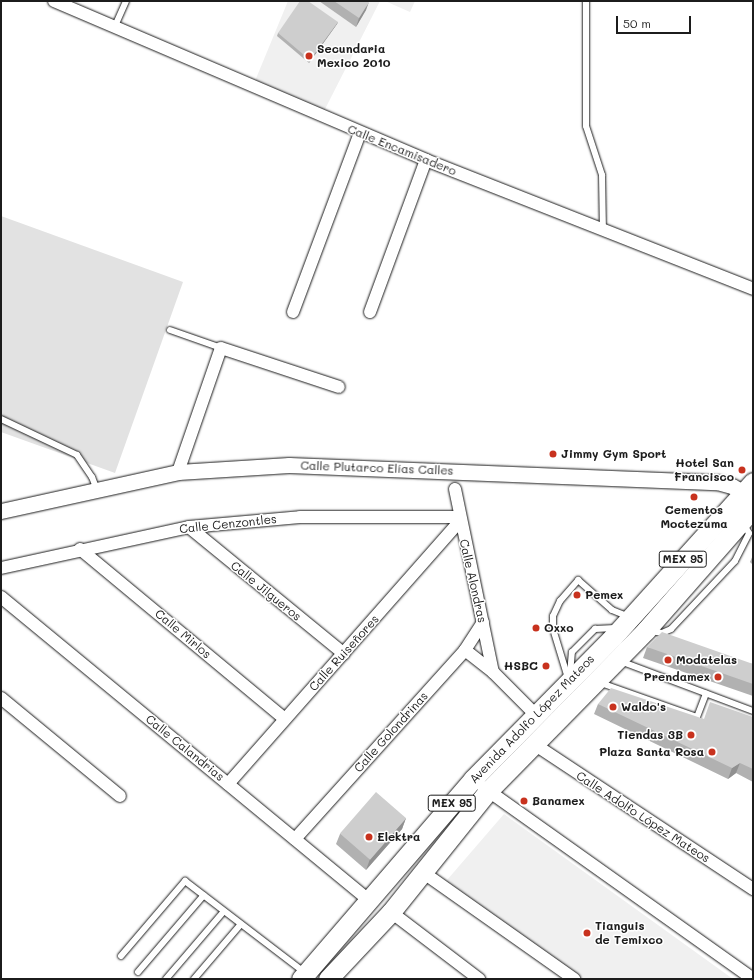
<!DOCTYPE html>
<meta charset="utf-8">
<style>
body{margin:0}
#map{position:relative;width:754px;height:980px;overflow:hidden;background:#fff;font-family:Mali,sans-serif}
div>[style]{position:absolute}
.built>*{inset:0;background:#f0f0f0}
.green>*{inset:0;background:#e2e2e2}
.roads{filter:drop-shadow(0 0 1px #1c1c1c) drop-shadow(0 0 1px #1c1c1c)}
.service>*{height:6px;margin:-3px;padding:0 3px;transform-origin:3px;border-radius:3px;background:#fff}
.minor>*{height:12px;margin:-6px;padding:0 6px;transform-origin:6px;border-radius:6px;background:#fff}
.tertiary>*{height:15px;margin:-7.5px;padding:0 7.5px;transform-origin:7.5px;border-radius:7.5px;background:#fff}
.primary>*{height:19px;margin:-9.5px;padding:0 9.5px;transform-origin:9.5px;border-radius:9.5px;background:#fff}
.wall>*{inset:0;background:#b1b1b1}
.shaded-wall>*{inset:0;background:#909090}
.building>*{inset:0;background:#cecece;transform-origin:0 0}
.dots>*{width:11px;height:11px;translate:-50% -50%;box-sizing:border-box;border:2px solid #fff;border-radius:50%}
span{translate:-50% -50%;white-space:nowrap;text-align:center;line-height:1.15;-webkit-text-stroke:3px #fff;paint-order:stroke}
.shield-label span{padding:1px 3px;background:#fff;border:1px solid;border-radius:3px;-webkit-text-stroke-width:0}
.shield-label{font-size:11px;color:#1c1c1c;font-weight:700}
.poi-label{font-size:12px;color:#1c1c1c;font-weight:700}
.left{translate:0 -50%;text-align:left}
.right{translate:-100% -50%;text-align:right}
.street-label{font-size:12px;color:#1c1c1c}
.frame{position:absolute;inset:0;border:2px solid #1c1c1c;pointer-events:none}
.scale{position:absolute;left:616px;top:16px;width:75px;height:18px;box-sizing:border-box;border:2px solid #1c1c1c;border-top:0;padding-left:5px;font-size:12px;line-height:14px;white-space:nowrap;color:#1c1c1c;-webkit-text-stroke:3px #fff;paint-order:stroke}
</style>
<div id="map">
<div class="built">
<i style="clip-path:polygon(288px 1px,380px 1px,323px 113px,255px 81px)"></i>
<i style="clip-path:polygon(385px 1px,415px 1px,410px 12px)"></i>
<i style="clip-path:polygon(504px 814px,733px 979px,572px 979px,441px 887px)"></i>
</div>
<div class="green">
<i style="clip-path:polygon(1px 216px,183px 282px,115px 473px,1px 432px)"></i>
</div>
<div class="roads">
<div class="service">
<i style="left:586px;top:1px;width:125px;rotate:90deg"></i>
<i style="left:586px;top:126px;width:52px;rotate:71.9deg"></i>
<i style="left:602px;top:175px;width:55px;rotate:89deg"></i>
<i style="left:115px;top:26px;width:27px;rotate:-66deg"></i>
<i style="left:170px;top:330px;width:54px;rotate:19.4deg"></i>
<i style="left:1px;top:419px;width:84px;rotate:25.3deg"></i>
<i style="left:77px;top:455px;width:27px;rotate:56deg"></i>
<i style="left:92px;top:477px;width:14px;rotate:69deg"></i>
<i style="left:650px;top:631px;width:12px;rotate:9deg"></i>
<i style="left:662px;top:633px;width:10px;rotate:-24deg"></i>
<i style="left:671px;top:629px;width:93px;rotate:-46.7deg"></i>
<i style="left:735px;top:561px;width:31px;rotate:-63deg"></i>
<i style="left:749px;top:533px;width:12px;rotate:-121deg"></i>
<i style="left:620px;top:661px;width:142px;rotate:20.6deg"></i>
<i style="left:570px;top:674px;width:22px;rotate:-85deg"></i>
<i style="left:572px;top:652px;width:33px;rotate:-45deg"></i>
<i style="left:595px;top:629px;width:20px;rotate:-3deg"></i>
<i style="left:568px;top:678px;width:51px;rotate:-107deg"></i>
<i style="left:553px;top:629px;width:13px;rotate:-90deg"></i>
<i style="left:553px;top:616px;width:17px;rotate:-65deg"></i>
<i style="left:560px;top:601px;width:28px;rotate:-49deg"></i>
<i style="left:578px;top:580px;width:45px;rotate:41.4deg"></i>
<i style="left:612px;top:610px;width:18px;rotate:22deg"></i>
<i style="left:598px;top:682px;width:105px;rotate:19.5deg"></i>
<i style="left:697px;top:717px;width:25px;rotate:-69deg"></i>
<i style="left:121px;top:956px;width:99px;rotate:-49.5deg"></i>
<i style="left:185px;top:881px;width:150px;rotate:37.4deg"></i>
<i style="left:138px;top:972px;width:101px;rotate:-49.4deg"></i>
<i style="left:166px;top:979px;width:89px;rotate:-49.5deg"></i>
<i style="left:194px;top:979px;width:72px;rotate:-49.5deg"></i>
</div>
<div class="minor">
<i style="left:54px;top:1px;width:405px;rotate:23.1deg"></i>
<i style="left:426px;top:160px;width:352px;rotate:21.5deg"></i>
<i style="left:293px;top:312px;width:191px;rotate:-69.5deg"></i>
<i style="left:370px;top:312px;width:162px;rotate:-69.8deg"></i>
<i style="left:178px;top:472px;width:131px;rotate:-70.9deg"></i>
<i style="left:221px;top:348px;width:124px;rotate:18.3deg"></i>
<i style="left:455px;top:489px;width:187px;rotate:78.3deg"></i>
<i style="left:189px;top:527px;width:200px;rotate:39.3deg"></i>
<i style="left:80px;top:549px;width:266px;rotate:39.7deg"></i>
<i style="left:1px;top:568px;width:192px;rotate:-12.3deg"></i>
<i style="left:189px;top:527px;width:111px;rotate:-5.1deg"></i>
<i style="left:300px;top:517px;width:159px"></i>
<i style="left:1px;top:597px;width:477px;rotate:39.5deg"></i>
<i style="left:465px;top:650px;width:36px;rotate:38deg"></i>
<i style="left:493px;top:672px;width:61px;rotate:45deg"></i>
<i style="left:1px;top:698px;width:154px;rotate:39.5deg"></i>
<i style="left:534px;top:744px;width:263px;rotate:33.5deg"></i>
<i style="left:228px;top:784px;width:351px;rotate:-48.6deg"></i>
<i style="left:483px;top:787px;width:331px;rotate:35.4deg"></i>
<i style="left:295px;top:839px;width:254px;rotate:-48deg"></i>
<i style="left:465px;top:650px;width:33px;rotate:-57deg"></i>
<i style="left:424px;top:873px;width:184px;rotate:35.2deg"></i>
<i style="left:391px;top:912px;width:111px;rotate:37.3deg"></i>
</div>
<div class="tertiary">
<i style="left:1px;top:511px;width:181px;rotate:-12.4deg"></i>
<i style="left:178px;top:472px;width:111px;rotate:-3.6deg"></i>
<i style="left:289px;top:465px;width:428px;rotate:2.3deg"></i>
<i style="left:717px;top:482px;width:16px;rotate:15deg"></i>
<i style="left:732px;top:486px;width:24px;rotate:28deg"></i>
</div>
<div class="primary">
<i style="left:301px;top:979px;width:264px;rotate:-49.3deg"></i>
<i style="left:473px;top:779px;width:199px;rotate:-45.4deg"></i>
<i style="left:613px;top:637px;width:209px;rotate:-47.9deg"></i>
<i style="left:328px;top:979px;width:92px;rotate:-46.8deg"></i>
<i style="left:391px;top:912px;width:155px;rotate:-51.3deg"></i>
<i style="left:488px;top:791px;width:226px;rotate:-45.5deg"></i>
<i style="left:646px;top:630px;width:162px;rotate:-48.7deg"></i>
</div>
</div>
<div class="wall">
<i style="clip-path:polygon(319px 1px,367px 1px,366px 10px,356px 27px)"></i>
<i style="clip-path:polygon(338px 22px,337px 24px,309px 63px,277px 36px,278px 33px)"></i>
<i style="clip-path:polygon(753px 555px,753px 565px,750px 562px)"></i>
<i style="clip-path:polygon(647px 647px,753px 664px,753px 696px,643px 658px)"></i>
<i style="clip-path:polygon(598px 704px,704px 719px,753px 717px,753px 782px,736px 773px,728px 779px,594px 714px)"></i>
<i style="clip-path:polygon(406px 818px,402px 829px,366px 870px,336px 844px,340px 834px)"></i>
</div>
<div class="shaded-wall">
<i style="clip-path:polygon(369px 2px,366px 10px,356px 27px,359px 18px)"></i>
<i style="clip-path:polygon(338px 22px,337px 24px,309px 63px,310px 60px)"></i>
<i style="clip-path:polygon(740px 763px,736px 773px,728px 779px,732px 768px)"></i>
<i style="clip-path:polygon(406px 818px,402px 829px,366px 870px,370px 859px)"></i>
</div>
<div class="building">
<i style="clip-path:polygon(300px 1px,308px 1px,338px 22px,310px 60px,278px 33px)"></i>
<i style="clip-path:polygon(334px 1px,367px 1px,369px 2px,359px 18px)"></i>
<i style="clip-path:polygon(662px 632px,753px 664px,753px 684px,647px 647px)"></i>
<i style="clip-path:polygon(611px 688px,704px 719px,710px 702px,753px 717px,753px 769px,740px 763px,732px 768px,598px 704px)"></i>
<i style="left:376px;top:792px;width:40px;height:55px;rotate:41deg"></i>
</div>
<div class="dots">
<i style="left:309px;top:56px;background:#c8321e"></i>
<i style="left:553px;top:454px;background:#c8321e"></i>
<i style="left:742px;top:470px;background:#c8321e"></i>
<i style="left:694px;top:497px;background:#c8321e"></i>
<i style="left:577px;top:595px;background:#c8321e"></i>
<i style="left:536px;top:628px;background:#c8321e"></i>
<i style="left:668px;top:660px;background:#c8321e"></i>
<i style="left:546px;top:666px;background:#c8321e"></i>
<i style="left:718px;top:677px;background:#c8321e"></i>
<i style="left:613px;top:707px;background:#c8321e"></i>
<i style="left:691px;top:735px;background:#c8321e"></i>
<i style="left:712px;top:752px;background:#c8321e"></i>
<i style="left:524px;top:801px;background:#c8321e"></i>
<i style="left:369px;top:837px;background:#c8321e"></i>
<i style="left:587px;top:933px;background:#c8321e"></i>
</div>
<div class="shield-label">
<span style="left:683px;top:559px">MEX 95</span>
<span style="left:452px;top:803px">MEX 95</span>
</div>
<div class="poi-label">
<span class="left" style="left:317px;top:56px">Secundaria<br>Mexico 2010</span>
<span class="left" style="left:561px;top:454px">Jimmy Gym Sport</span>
<span class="right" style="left:734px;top:470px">Hotel San<br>Francisco</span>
<span style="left:694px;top:517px">Cementos<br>Moctezuma</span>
<span class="left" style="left:585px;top:595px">Pemex</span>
<span class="left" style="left:544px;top:628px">Oxxo</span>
<span class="left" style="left:676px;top:660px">Modatelas</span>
<span class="right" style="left:538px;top:666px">HSBC</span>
<span class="right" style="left:710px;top:677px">Prendamex</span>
<span class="left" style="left:621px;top:707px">Waldo's</span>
<span class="right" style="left:683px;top:735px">Tiendas 3B</span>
<span class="right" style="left:704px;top:752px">Plaza Santa Rosa</span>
<span class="left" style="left:532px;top:801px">Banamex</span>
<span class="left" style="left:377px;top:837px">Elektra</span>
<span class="left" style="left:595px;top:933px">Tianguis<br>de Temixco</span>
</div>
<div class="street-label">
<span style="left:402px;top:150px;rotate:22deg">Calle Encamisadero</span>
<span style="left:377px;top:468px;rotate:2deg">Calle Plutarco Elías Calles</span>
<span style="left:228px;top:524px;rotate:-6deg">Calle Cenzontles</span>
<span style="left:473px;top:581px;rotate:77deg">Calle Alondras</span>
<span style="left:266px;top:591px;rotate:39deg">Calle Jilgueros</span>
<span style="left:183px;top:634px;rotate:40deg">Calle Mirlos</span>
<span style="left:344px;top:653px;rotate:-48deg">Calle Ruiseñores</span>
<span style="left:532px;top:719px;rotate:-46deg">Avenida Adolfo López Mateos</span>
<span style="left:391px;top:732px;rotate:-48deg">Calle Golondrinas</span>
<span style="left:185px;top:748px;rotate:39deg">Calle Calandrias</span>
<span style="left:643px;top:817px;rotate:33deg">Calle Adolfo López Mateos</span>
</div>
<div class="frame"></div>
<div class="scale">50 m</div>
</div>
